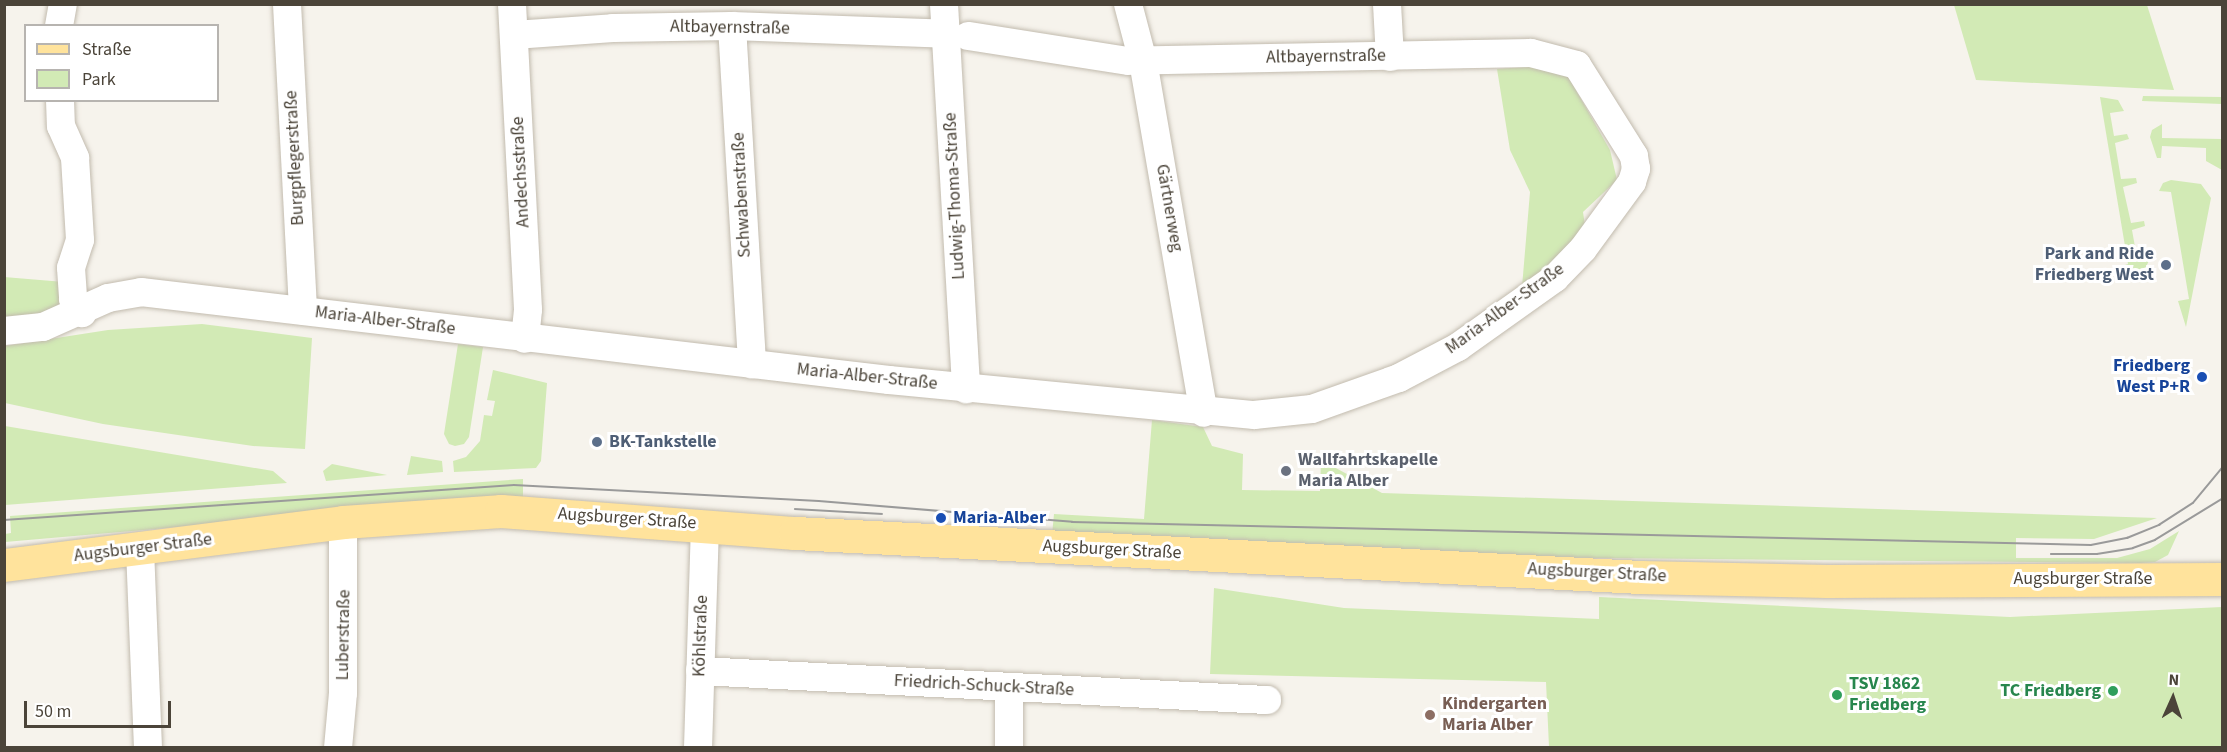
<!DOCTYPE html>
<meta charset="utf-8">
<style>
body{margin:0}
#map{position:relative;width:2227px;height:752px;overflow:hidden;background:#f6f3ec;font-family:"Source Sans 3",sans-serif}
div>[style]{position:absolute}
.green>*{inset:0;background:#d2eab5}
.roads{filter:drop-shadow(0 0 2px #c2bbae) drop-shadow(0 0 2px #c2bbae)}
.minor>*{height:28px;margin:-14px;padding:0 14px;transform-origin:14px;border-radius:14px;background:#fff}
.major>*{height:33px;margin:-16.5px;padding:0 16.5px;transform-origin:16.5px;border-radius:16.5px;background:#ffe39c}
.tram>*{height:1.5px;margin:-0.75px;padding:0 0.75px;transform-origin:0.75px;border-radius:0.75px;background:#9a9a9a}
.dots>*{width:16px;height:16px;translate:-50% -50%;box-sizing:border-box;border:3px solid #fff;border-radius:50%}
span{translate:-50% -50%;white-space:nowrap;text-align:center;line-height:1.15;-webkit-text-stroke:6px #fff;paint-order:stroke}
.street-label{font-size:18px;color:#4b4439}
.service-label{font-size:18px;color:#4e5e75;font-weight:700}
.right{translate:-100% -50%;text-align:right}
.left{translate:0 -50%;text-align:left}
.transit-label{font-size:18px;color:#164399;font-weight:700}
.worship-label{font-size:18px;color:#5b616d;font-weight:700}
.leisure-label{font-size:18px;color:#27864d;font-weight:700}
.education-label{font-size:18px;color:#785e54;font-weight:700}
.frame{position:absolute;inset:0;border:6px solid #4b4439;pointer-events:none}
.legend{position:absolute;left:24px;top:24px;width:195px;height:78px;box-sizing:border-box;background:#fff;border:2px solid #b7b4b0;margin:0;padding:8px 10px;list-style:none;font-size:18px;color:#4b4439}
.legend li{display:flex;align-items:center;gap:12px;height:30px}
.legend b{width:30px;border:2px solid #b7b4b0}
.north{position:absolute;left:2143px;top:668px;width:60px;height:60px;-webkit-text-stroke:4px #fff;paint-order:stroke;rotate:3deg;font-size:16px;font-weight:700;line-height:24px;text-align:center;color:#4b4439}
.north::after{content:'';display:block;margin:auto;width:21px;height:27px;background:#4b4439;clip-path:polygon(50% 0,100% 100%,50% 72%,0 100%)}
.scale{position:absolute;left:24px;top:701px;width:147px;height:27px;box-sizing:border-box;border:3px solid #4b4439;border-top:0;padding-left:8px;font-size:18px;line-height:21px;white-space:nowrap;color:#4b4439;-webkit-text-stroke:4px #fff;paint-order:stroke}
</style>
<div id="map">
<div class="green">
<i style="clip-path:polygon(1954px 5px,2147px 5px,2174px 90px,1976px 80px)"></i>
<i style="clip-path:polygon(1547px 65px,1569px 78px,1610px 150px,1617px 180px,1583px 212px,1585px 226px,1559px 266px,1522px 287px,1530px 192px,1510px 150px,1497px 69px)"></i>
<i style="clip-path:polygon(2143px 96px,2222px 97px,2222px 104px,2142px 101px)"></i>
<i style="clip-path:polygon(2100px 97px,2118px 100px,2124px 111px,2110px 113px,2114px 136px,2127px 134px,2129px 139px,2115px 143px,2121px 179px,2136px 178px,2137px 183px,2123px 187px,2131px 223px,2144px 221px,2145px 226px,2132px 230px,2137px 258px,2151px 256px,2146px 267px,2135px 272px,2126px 272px,2125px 265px,2128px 264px)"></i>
<i style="clip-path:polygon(2162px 124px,2162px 138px,2222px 139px,2222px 170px,2206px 161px,2206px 148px,2162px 146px,2161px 158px,2157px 158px,2150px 137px,2152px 130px)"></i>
<i style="clip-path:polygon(2171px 180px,2201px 184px,2211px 198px,2186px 327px,2178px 301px,2189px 299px,2171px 192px,2159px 191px,2163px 183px)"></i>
<i style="clip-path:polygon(4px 277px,64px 282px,62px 309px,5px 320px)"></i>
<i style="clip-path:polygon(202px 324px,312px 338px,305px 449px,253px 446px,103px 424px,5px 403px,5px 346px,108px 330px)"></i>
<i style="clip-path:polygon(458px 344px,483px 347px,469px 437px,464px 444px,455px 446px,449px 444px,444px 434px)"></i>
<i style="clip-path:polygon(493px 370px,547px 383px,541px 461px,536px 468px,454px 472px,453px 461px,466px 457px,480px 441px,484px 415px,492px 416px,495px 401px,487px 400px)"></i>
<i style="clip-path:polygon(1152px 420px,1203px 427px,1212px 446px,1243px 454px,1242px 490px,1320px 491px,1321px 460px,1382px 493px,2157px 518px,2094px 539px,2016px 538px,2016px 558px,2117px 558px,2150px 549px,2179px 531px,2168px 555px,2155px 562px,2140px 563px,1494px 557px,1052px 535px,1054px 514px,1144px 519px)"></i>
<i style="clip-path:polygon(5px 426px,273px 471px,287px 483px,5px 505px)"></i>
<i style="clip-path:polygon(411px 456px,442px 461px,443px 472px,407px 475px)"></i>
<i style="clip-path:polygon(332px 464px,387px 475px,326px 481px,323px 471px)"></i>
<i style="clip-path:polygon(523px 479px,523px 497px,5px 542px,5px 534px,11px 533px,10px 516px)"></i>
<i style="clip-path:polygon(1214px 588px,1344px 608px,1599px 619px,1599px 597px,2010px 617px,2222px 607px,2222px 747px,1549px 747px,1546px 682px,1210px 674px)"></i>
</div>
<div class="roads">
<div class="minor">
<i style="left:287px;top:4px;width:307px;rotate:87deg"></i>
<i style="left:512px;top:4px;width:306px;rotate:87deg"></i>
<i style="left:528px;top:310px;width:29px;rotate:96deg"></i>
<i style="left:944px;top:4px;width:386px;rotate:86.7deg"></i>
<i style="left:1128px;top:4px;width:59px;rotate:75.3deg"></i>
<i style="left:1143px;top:61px;width:357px;rotate:80.2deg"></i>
<i style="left:1387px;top:4px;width:53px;rotate:86.8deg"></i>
<i style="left:59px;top:26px;width:22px;rotate:-80deg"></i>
<i style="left:732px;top:26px;width:339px;rotate:86.6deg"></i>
<i style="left:514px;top:35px;width:99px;rotate:-4deg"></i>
<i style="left:613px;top:28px;width:119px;rotate:-1deg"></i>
<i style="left:732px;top:26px;width:214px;rotate:2.1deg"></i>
<i style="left:60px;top:100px;width:26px;rotate:88deg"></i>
<i style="left:61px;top:126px;width:35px;rotate:66deg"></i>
<i style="left:75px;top:158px;width:82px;rotate:86.5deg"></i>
<i style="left:80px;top:240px;width:29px;rotate:108deg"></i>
<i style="left:71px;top:268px;width:31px;rotate:86deg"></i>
<i style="left:73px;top:299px;width:17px;rotate:57deg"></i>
<i style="left:4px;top:331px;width:39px;rotate:-6deg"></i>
<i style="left:43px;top:327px;width:71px;rotate:-24deg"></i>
<i style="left:108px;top:298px;width:34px;rotate:-10deg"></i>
<i style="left:141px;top:292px;width:753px;rotate:6.71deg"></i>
<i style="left:889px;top:380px;width:367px;rotate:5.5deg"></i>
<i style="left:1254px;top:415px;width:58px;rotate:-5.9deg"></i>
<i style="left:1312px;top:409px;width:92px;rotate:-19.6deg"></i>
<i style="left:1399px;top:378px;width:67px;rotate:-27.7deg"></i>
<i style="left:1458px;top:347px;width:119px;rotate:-35.4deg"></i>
<i style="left:1555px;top:278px;width:40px;rotate:-46deg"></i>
<i style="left:1583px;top:249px;width:83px;rotate:-53.8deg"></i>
<i style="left:1632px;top:182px;width:14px;rotate:-73deg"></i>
<i style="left:1636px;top:169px;width:13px;rotate:-99deg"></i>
<i style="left:1634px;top:156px;width:107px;rotate:-122.1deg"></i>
<i style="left:1577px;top:65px;width:48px;rotate:-165.4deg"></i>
<i style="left:1531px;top:53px;width:403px;rotate:178.9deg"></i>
<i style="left:1128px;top:61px;width:162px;rotate:-171.1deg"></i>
<i style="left:140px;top:549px;width:199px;rotate:87.7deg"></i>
<i style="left:700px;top:671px;width:568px;rotate:2.93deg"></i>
<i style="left:338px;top:748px;width:55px;rotate:-84.8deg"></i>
<i style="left:343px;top:693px;width:171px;rotate:-90deg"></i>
<i style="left:698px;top:748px;width:223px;rotate:-88.2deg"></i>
<i style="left:1009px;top:748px;width:60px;rotate:-90deg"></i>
</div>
<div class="major">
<i style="left:4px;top:565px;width:342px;rotate:-7.2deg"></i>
<i style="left:343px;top:522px;width:158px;rotate:-4deg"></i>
<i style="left:501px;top:511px;width:295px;rotate:4.3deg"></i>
<i style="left:795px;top:533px;width:846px;rotate:2.98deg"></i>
<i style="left:1640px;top:577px;width:187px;rotate:1.2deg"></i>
<i style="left:1827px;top:581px;width:395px;rotate:-0.3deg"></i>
</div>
</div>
<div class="tram">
<i style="left:795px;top:509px;width:87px;rotate:3.3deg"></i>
<i style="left:4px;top:520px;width:511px;rotate:-3.93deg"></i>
<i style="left:514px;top:485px;width:305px;rotate:3deg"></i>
<i style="left:819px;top:501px;width:254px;rotate:4.7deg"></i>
<i style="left:1072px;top:522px;width:1019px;rotate:1.29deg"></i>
<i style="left:2091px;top:545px;width:37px;rotate:-11deg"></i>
<i style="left:2127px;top:538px;width:35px;rotate:-22deg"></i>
<i style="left:2159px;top:525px;width:40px;rotate:-32.9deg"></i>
<i style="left:2193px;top:503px;width:45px;rotate:-50.4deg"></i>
<i style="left:2051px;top:554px;width:46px"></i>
<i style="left:2097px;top:554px;width:36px;rotate:-9deg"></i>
<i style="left:2133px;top:548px;width:23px;rotate:-20deg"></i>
<i style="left:2155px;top:540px;width:79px;rotate:-31.5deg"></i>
</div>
<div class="dots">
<i style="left:2166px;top:265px;background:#5c6f8a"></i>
<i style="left:2202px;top:377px;background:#1a4fb4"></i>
<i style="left:597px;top:442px;background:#5c6f8a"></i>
<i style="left:1286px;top:471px;background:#6b7280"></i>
<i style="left:941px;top:518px;background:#1a4fb4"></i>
<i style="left:2113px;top:691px;background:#2e9e5b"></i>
<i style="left:1837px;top:695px;background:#2e9e5b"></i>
<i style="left:1430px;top:715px;background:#8d6e63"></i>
</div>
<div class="street-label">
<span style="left:730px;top:28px;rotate:1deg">Altbayernstraße</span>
<span style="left:1326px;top:57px;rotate:-1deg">Altbayernstraße</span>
<span style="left:295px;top:158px;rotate:-93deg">Burgpflegerstraße</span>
<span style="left:521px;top:172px;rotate:-93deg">Andechsstraße</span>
<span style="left:742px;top:195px;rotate:-93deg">Schwabenstraße</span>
<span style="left:955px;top:196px;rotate:-93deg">Ludwig-Thoma-Straße</span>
<span style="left:1169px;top:208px;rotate:80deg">Gärtnerweg</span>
<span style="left:1505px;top:309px;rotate:-36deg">Maria-Alber-Straße</span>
<span style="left:385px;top:321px;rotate:7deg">Maria-Alber-Straße</span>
<span style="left:867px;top:377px;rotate:6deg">Maria-Alber-Straße</span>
<span style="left:627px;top:519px;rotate:4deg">Augsburger Straße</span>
<span style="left:143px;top:548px;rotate:-7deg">Augsburger Straße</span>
<span style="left:1112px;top:550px;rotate:3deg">Augsburger Straße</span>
<span style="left:1597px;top:573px;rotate:3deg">Augsburger Straße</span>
<span style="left:2083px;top:579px">Augsburger Straße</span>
<span style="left:344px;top:635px;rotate:-89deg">Luberstraße</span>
<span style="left:701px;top:636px;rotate:-88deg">Köhlstraße</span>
<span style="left:984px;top:686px;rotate:3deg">Friedrich-Schuck-Straße</span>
</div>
<div class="service-label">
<span class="right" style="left:2154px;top:265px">Park and Ride<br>Friedberg West</span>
<span class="left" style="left:609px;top:442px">BK-Tankstelle</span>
</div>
<div class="transit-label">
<span class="right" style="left:2190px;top:377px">Friedberg<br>West P+R</span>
<span class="left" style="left:953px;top:518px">Maria-Alber</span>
</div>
<div class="worship-label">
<span class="left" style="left:1298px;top:471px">Wallfahrtskapelle<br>Maria Alber</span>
</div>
<div class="leisure-label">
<span class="left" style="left:1849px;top:695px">TSV 1862<br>Friedberg</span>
<span class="right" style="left:2101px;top:691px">TC Friedberg</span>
</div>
<div class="education-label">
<span class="left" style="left:1442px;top:715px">Kindergarten<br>Maria Alber</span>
</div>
<div class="frame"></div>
<ul class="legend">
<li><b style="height:8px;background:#ffe39c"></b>Straße</li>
<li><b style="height:16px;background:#d2eab5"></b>Park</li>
</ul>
<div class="north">N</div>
<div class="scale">50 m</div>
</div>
